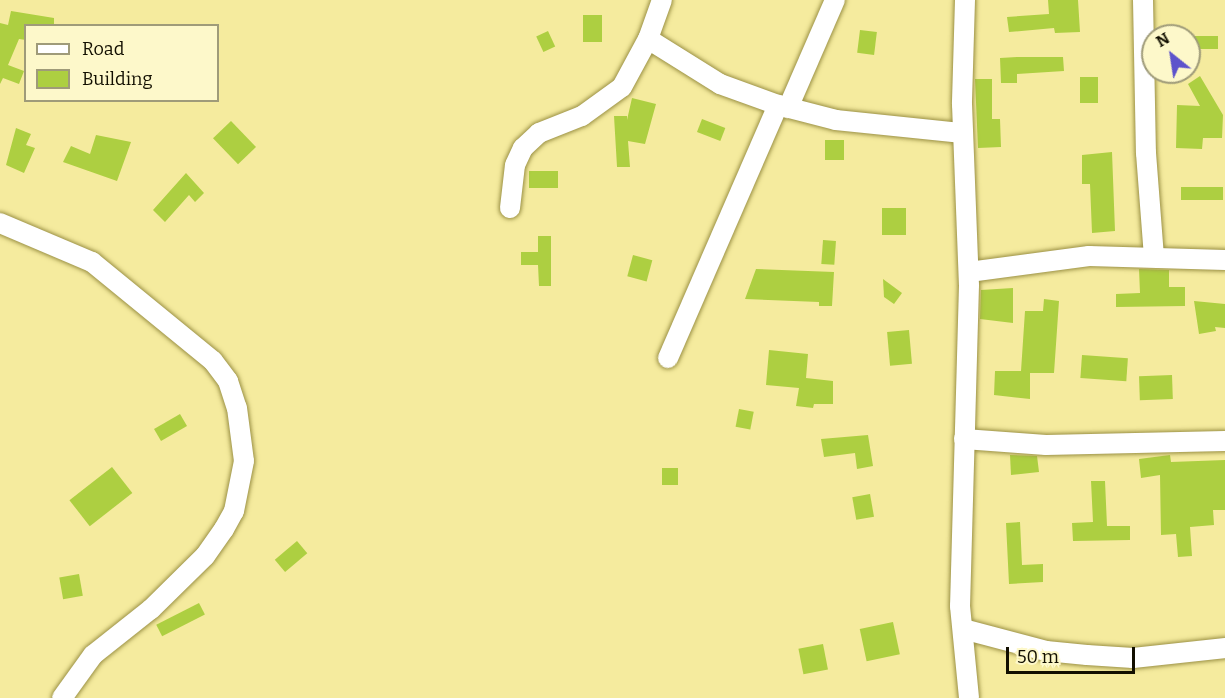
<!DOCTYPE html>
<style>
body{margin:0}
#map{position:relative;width:1225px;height:698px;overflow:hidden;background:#f5eb9e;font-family:Bitter,serif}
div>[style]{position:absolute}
.building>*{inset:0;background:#adcf41;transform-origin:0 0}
.roads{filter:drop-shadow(0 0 2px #9b9145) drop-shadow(0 0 2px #9b9145)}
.minor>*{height:20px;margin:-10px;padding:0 10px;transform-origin:10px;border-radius:10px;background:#fff}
span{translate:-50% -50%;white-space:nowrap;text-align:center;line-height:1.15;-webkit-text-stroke:4.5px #fdf8ca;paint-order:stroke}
.legend{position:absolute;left:24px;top:24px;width:195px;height:78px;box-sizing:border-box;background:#fdf8ca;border:2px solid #9f9b79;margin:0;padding:8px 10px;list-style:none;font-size:18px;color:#120f00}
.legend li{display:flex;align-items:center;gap:12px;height:30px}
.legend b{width:30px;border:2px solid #9f9b79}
.north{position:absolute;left:1141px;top:24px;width:60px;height:60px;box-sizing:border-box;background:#fdf8ca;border:2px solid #9f9b79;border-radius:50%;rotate:330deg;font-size:16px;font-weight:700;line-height:24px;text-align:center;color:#120f00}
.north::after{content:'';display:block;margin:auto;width:21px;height:27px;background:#5d53cb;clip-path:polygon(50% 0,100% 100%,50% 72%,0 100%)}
.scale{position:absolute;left:1006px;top:647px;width:129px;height:27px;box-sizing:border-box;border:3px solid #120f00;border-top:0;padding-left:8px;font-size:18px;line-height:21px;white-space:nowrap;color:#120f00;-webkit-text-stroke:4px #fdf8ca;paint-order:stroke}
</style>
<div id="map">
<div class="building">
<i style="clip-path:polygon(1048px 0,1078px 0,1080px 32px,1055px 33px,1054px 28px,1009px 32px,1007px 17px,1049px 14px)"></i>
<i style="clip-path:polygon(11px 11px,54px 18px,54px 26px,26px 26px,26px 40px,19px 39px,8px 65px,24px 71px,19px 84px,3px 78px,0 84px,0 23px,8px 25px)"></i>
<i style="left:583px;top:15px;width:19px;height:27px"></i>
<i style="left:860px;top:30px;width:17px;height:23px;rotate:7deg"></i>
<i style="left:548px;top:31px;width:17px;height:13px;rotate:65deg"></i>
<i style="left:1189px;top:36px;width:29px;height:13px"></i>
<i style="clip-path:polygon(1017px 57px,1063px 57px,1064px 71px,1017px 74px,1017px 83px,1001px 83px,1000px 58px)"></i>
<i style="clip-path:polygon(1200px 76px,1223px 115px,1222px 138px,1203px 138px,1202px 149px,1176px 148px,1177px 105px,1200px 106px,1188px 84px)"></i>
<i style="left:1080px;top:77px;width:18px;height:26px"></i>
<i style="clip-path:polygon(975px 79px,992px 79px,992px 119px,1000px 119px,1001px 147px,978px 148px)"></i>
<i style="clip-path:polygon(632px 98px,656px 104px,645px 144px,628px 141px,630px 167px,617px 167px,614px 116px,627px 116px,627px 120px)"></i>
<i style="left:702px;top:119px;width:25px;height:14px;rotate:21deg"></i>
<i style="left:231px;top:121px;width:36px;height:25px;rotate:46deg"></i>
<i style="clip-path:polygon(16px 128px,31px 134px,26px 145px,35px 148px,24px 173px,6px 165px)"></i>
<i style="clip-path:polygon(96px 135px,131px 142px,117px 181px,63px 162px,71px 146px,90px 154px)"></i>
<i style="left:825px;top:140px;width:19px;height:20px"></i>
<i style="clip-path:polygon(1112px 152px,1115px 231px,1092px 233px,1090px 184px,1082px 184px,1082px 155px)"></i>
<i style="left:558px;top:171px;width:17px;height:29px;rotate:90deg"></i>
<i style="clip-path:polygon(186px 173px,204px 193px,195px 202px,189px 195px,165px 222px,153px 210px)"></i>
<i style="left:1223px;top:187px;width:13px;height:42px;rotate:90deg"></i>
<i style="left:882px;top:208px;width:24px;height:27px"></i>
<i style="clip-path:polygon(538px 236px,551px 236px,551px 286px,539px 286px,538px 265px,521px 265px,521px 252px,538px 252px)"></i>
<i style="left:823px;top:240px;width:13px;height:24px;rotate:4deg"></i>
<i style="left:633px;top:255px;width:20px;height:22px;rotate:15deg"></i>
<i style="clip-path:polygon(756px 269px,834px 272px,832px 306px,819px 306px,819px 302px,745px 299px)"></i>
<i style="clip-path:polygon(1139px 269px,1169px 270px,1169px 287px,1185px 287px,1185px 306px,1116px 307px,1116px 294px,1140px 293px)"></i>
<i style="clip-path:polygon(883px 279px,902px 293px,894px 304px,884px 297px)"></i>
<i style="clip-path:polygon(1013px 288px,1013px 323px,980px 319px,981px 290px)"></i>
<i style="clip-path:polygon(1044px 299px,1059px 301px,1054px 373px,1030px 373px,1030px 399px,994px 395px,995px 371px,1021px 371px,1025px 311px,1043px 311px)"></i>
<i style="clip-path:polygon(1194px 301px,1225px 304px,1225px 328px,1215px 327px,1216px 331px,1199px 334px)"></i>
<i style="left:909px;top:330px;width:34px;height:22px;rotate:85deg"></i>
<i style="clip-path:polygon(769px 350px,808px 354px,806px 378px,833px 381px,833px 404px,814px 404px,813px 408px,796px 406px,799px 388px,766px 385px)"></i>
<i style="left:1082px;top:355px;width:46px;height:23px;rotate:4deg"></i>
<i style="left:1172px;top:375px;width:24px;height:33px;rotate:88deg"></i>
<i style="left:739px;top:409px;width:15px;height:18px;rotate:11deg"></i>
<i style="left:180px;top:414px;width:14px;height:30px;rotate:60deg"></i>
<i style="clip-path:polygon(868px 435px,873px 466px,857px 469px,855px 453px,824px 457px,821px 439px)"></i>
<i style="clip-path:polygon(1010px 455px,1037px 456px,1039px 472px,1011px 475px)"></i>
<i style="clip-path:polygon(1170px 455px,1171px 462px,1225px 460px,1225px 510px,1213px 510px,1214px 525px,1190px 527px,1192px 556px,1178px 557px,1176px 534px,1161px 535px,1160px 475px,1141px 478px,1139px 459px)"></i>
<i style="left:112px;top:467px;width:33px;height:54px;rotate:52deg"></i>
<i style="left:662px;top:468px;width:16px;height:17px"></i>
<i style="clip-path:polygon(1091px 481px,1105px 481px,1107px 526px,1130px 526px,1130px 540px,1073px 541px,1072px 523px,1093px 522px)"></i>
<i style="left:870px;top:494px;width:23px;height:18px;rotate:80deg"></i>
<i style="clip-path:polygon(1020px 522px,1022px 565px,1043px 564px,1043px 582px,1009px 584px,1006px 523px)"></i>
<i style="left:297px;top:541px;width:16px;height:29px;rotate:50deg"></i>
<i style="left:79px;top:574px;width:22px;height:20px;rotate:80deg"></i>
<i style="left:199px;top:603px;width:13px;height:48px;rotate:63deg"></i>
<i style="left:893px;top:622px;width:33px;height:34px;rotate:78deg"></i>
<i style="left:823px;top:644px;width:26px;height:25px;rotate:79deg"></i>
</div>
<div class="roads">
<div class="minor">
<i style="left:965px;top:0;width:104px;rotate:91.7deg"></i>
<i style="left:962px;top:104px;width:181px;rotate:87.8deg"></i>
<i style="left:969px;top:285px;width:321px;rotate:91.6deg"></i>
<i style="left:960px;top:606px;width:92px;rotate:84.4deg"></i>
<i style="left:1143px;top:0;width:153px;rotate:88.9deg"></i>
<i style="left:1146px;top:153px;width:103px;rotate:85.6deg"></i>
<i style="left:648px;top:39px;width:85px;rotate:32deg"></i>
<i style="left:720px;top:84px;width:62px;rotate:19.9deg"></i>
<i style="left:778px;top:105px;width:60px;rotate:14.5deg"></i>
<i style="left:836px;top:120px;width:127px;rotate:5.9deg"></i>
<i style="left:788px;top:108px;width:118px;rotate:-66.5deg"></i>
<i style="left:510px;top:208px;width:43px;rotate:-83.4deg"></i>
<i style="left:515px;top:165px;width:19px;rotate:-65deg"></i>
<i style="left:523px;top:148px;width:22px;rotate:-43deg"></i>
<i style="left:539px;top:133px;width:46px;rotate:-21.6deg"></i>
<i style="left:582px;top:116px;width:49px;rotate:-35.9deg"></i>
<i style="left:622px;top:87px;width:55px;rotate:-61.6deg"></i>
<i style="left:648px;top:39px;width:41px;rotate:-70.3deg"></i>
<i style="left:0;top:223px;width:100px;rotate:23deg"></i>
<i style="left:92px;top:262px;width:156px;rotate:39.3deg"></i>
<i style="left:213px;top:361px;width:25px;rotate:53deg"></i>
<i style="left:228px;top:381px;width:28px;rotate:72deg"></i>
<i style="left:237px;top:408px;width:53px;rotate:82.5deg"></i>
<i style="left:244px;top:461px;width:51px;rotate:101.3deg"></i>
<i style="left:234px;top:511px;width:21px;rotate:119deg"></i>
<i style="left:224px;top:529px;width:33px;rotate:125deg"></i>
<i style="left:205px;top:556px;width:76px;rotate:135.5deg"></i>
<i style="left:151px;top:609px;width:74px;rotate:141.6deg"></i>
<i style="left:93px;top:655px;width:53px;rotate:125.8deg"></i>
<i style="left:969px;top:272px;width:121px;rotate:-7.6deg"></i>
<i style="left:1089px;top:256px;width:136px;rotate:1.7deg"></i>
<i style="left:668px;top:358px;width:276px;rotate:-66.5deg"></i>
<i style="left:964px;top:439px;width:82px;rotate:4.2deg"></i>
<i style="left:1046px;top:445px;width:179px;rotate:-1.3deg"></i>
<i style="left:963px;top:629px;width:86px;rotate:14.8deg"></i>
<i style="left:1046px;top:651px;width:41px;rotate:5.6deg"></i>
<i style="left:1087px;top:655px;width:46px;rotate:3.7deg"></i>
<i style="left:1133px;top:658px;width:93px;rotate:-6.2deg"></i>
</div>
</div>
<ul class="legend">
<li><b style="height:8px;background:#fff"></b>Road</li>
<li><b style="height:16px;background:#adcf41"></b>Building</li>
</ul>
<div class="north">N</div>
<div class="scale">50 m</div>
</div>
